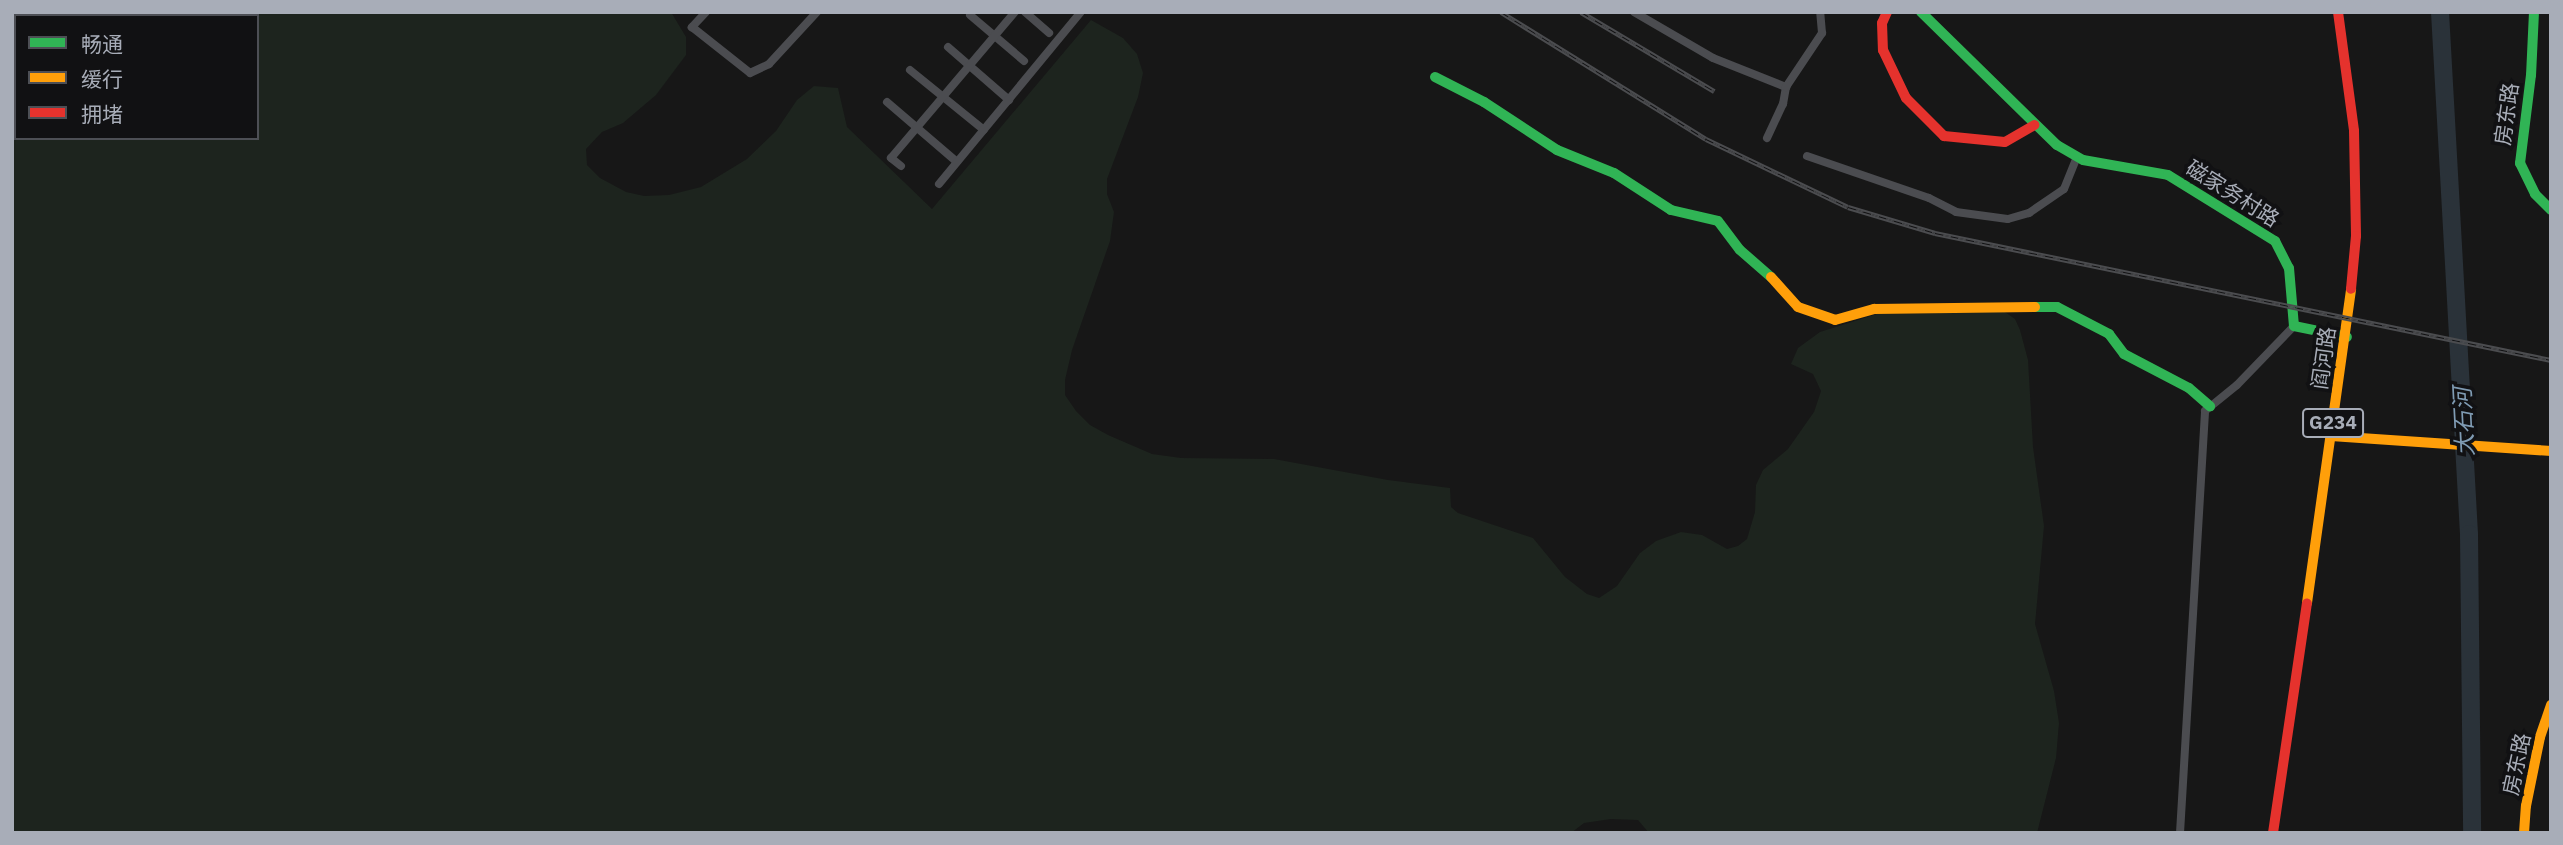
<!DOCTYPE html>
<meta charset="utf-8">
<style>
body{margin:0}
#map{position:relative;width:2563px;height:845px;overflow:hidden;background:#171717;font-family:"IBM Plex Sans","Noto Sans SC",sans-serif}
div>[style]{position:absolute}
.green>*{inset:0;background:#1d241e}
.river>*{height:18px;margin:-9px;padding:0 9px;transform-origin:9px;border-radius:9px;background:#2a3239}
.street>*{height:8px;margin:-4px;padding:0 4px;transform-origin:4px;border-radius:4px;background:#4b4c50}
.fast>*{height:10px;margin:-5px;padding:0 5px;transform-origin:5px;border-radius:5px;background:#30b455}
.slow>*{height:10px;margin:-5px;padding:0 5px;transform-origin:5px;border-radius:5px;background:#ff9f0a}
.jam>*{height:10px;margin:-5px;padding:0 5px;transform-origin:5px;border-radius:5px;background:#e5322d}
.rail>*{height:5px;margin-top:-2.5px;transform-origin:0;background:repeating-linear-gradient(90deg,#111113 0 8px,#4b4c4f 0 16px);box-sizing:border-box;border-block:2px solid #4b4c4f}
span{translate:-50% -50%;white-space:nowrap;text-align:center;line-height:1.15;-webkit-text-stroke:7px #111113;paint-order:stroke}
.shield-label span{padding:2px 5px;background:#111113;border:2px solid;border-radius:5px;-webkit-text-stroke-width:0}
.shield-label{font-size:19px;color:#a8adb8;font-weight:700}
.street-label{font-size:21px;color:#a8adb8}
.water-label{font-size:23px;color:#7f9bb3;font-style:italic}
.frame{position:absolute;inset:0;border:14px solid #a8adb8;pointer-events:none}
.legend{position:absolute;left:14px;top:14px;width:245px;height:126px;box-sizing:border-box;background:#111113;border:2px solid #4d4f55;margin:0;padding:9px 12px;list-style:none;font-size:21px;color:#a8adb8}
.legend li{display:flex;align-items:center;gap:14px;height:35px}
.legend b{width:35px;border:2px solid #4d4f55}
</style>
<div id="map">
<div class="green">
<i style="clip-path:polygon(evenodd,12px 12px,671px 12px,686px 37px,686px 55px,656px 95px,623px 123px,602px 132px,586px 149px,587px 165px,600px 178px,626px 192px,644px 196px,669px 195px,701px 187px,747px 159px,776px 131px,797px 100px,814px 86px,838px 88px,847px 127px,932px 209px,1091px 20px,1123px 38px,1137px 54px,1143px 73px,1138px 97px,1107px 179px,1107px 194px,1114px 212px,1110px 241px,1072px 350px,1065px 380px,1065px 395px,1076px 411px,1090px 425px,1108px 435px,1152px 454px,1181px 458px,1274px 459px,1388px 480px,1450px 488px,1451px 507px,1458px 513px,1533px 538px,1565px 577px,1587px 594px,1599px 598px,1617px 586px,1640px 553px,1656px 541px,1681px 532px,1702px 535px,1727px 549px,1738px 546px,1747px 539px,1755px 512px,1756px 485px,1763px 470px,1788px 449px,1814px 412px,1821px 391px,1813px 374px,1791px 364px,1798px 348px,1820px 332px,1877px 314px,2005px 312px,2015px 319px,2020px 330px,2028px 360px,2033px 447px,2044px 526px,2035px 624px,2054px 691px,2059px 723px,2056px 758px,2037px 833px,1649px 833px,1638px 820px,1611px 819px,1584px 823px,1571px 833px,12px 833px,12px 12px,16px 16px,257px 16px,257px 138px,16px 138px,16px 16px)"></i>
</div>
<div class="river">
<i style="left:2440px;top:12px;width:523px;rotate:86.82deg"></i>
<i style="left:2469px;top:534px;width:299px;rotate:89.4deg"></i>
</div>
<div class="street">
<i style="left:706px;top:12px;width:21px;rotate:133deg"></i>
<i style="left:692px;top:27px;width:74px;rotate:38.4deg"></i>
<i style="left:750px;top:73px;width:21px;rotate:-25deg"></i>
<i style="left:769px;top:64px;width:71px;rotate:-47.3deg"></i>
<i style="left:1025px;top:12px;width:32px;rotate:41deg"></i>
<i style="left:1634px;top:12px;width:91px;rotate:30.2deg"></i>
<i style="left:1713px;top:58px;width:79px;rotate:21.7deg"></i>
<i style="left:970px;top:15px;width:71px;rotate:40.4deg"></i>
<i style="left:948px;top:47px;width:81px;rotate:41deg"></i>
<i style="left:910px;top:70px;width:95px;rotate:39deg"></i>
<i style="left:887px;top:102px;width:92px;rotate:40.6deg"></i>
<i style="left:1767px;top:138px;width:38px;rotate:-65deg"></i>
<i style="left:1783px;top:104px;width:17px;rotate:-80deg"></i>
<i style="left:1786px;top:87px;width:65px;rotate:-56.3deg"></i>
<i style="left:1822px;top:33px;width:21px;rotate:-95deg"></i>
<i style="left:1807px;top:156px;width:129px;rotate:19deg"></i>
<i style="left:1929px;top:198px;width:30px;rotate:27deg"></i>
<i style="left:1956px;top:212px;width:52px;rotate:7.7deg"></i>
<i style="left:2008px;top:219px;width:22px;rotate:-16deg"></i>
<i style="left:2029px;top:213px;width:42px;rotate:-34.4deg"></i>
<i style="left:2064px;top:189px;width:35px;rotate:-68deg"></i>
<i style="left:901px;top:166px;width:13px;rotate:-141deg"></i>
<i style="left:891px;top:158px;width:192px;rotate:-49.7deg"></i>
<i style="left:939px;top:184px;width:223px;rotate:-50.5deg"></i>
<i style="left:2180px;top:833px;width:423px;rotate:-86.6deg"></i>
<i style="left:2205px;top:411px;width:41px;rotate:-39.1deg"></i>
<i style="left:2237px;top:385px;width:82px;rotate:-46deg"></i>
</div>
<div class="fast">
<i style="left:1921px;top:12px;width:190px;rotate:44.4deg"></i>
<i style="left:2057px;top:145px;width:30px;rotate:30deg"></i>
<i style="left:2083px;top:160px;width:86px;rotate:10deg"></i>
<i style="left:2168px;top:175px;width:126px;rotate:31.7deg"></i>
<i style="left:2275px;top:241px;width:30px;rotate:63deg"></i>
<i style="left:2289px;top:268px;width:58px;rotate:85.1deg"></i>
<i style="left:2294px;top:326px;width:54px;rotate:11.7deg"></i>
<i style="left:2534px;top:12px;width:63px;rotate:92.7deg"></i>
<i style="left:2531px;top:75px;width:89px;rotate:97.1deg"></i>
<i style="left:2520px;top:163px;width:34px;rotate:64deg"></i>
<i style="left:2535px;top:194px;width:23px;rotate:45deg"></i>
<i style="left:1435px;top:77px;width:55px;rotate:27deg"></i>
<i style="left:1484px;top:102px;width:87px;rotate:33.3deg"></i>
<i style="left:1557px;top:150px;width:61px;rotate:22deg"></i>
<i style="left:1614px;top:173px;width:68px;rotate:33deg"></i>
<i style="left:1671px;top:210px;width:48px;rotate:13.2deg"></i>
<i style="left:1718px;top:221px;width:36px;rotate:53deg"></i>
<i style="left:1740px;top:250px;width:41px;rotate:41.1deg"></i>
<i style="left:2035px;top:307px;width:22px"></i>
<i style="left:2057px;top:307px;width:59px;rotate:27.4deg"></i>
<i style="left:2109px;top:334px;width:25px;rotate:53deg"></i>
<i style="left:2124px;top:354px;width:73px;rotate:27.6deg"></i>
<i style="left:2189px;top:388px;width:28px;rotate:41deg"></i>
</div>
<div class="slow">
<i style="left:1771px;top:277px;width:40px;rotate:48deg"></i>
<i style="left:1798px;top:307px;width:39px;rotate:19deg"></i>
<i style="left:1835px;top:320px;width:41px;rotate:-15.8deg"></i>
<i style="left:1874px;top:309px;width:161px;rotate:-0.7deg"></i>
<i style="left:2331px;top:436px;width:221px;rotate:3.9deg"></i>
<i style="left:2307px;top:603px;width:317px;rotate:-82deg"></i>
<i style="left:2524px;top:833px;width:27px;rotate:-86deg"></i>
<i style="left:2526px;top:806px;width:70px;rotate:-78.5deg"></i>
<i style="left:2540px;top:737px;width:34px;rotate:-71deg"></i>
</div>
<div class="jam">
<i style="left:1887px;top:12px;width:12px;rotate:114deg"></i>
<i style="left:1882px;top:23px;width:27px;rotate:88deg"></i>
<i style="left:1883px;top:50px;width:53px;rotate:64.4deg"></i>
<i style="left:1906px;top:98px;width:54px;rotate:45deg"></i>
<i style="left:1944px;top:136px;width:61px;rotate:5.6deg"></i>
<i style="left:2005px;top:142px;width:34px;rotate:-30deg"></i>
<i style="left:2338px;top:12px;width:120px;rotate:82.3deg"></i>
<i style="left:2354px;top:131px;width:105px;rotate:88.9deg"></i>
<i style="left:2356px;top:236px;width:53px;rotate:95.4deg"></i>
<i style="left:2273px;top:833px;width:232px;rotate:-81.6deg"></i>
</div>
<div class="rail">
<i style="left:1501px;top:12px;width:241px;rotate:31.8deg"></i>
<i style="left:1706px;top:139px;width:157px;rotate:25.6deg"></i>
<i style="left:1848px;top:207px;width:91px;rotate:16.6deg"></i>
<i style="left:1935px;top:233px;width:629px;rotate:11.65deg"></i>
<i style="left:1581px;top:12px;width:155px;rotate:30.7deg"></i>
</div>
<div class="shield-label">
<span style="left:2333px;top:423px">G234</span>
</div>
<div class="street-label">
<span style="left:2506px;top:114px;rotate:-82deg">房东路</span>
<span style="left:2233px;top:193px;rotate:32deg">磁家务村路</span>
<span style="left:2323px;top:358px;rotate:-82deg">阎河路</span>
<span style="left:2516px;top:764px;rotate:-78deg">房东路</span>
</div>
<div class="water-label">
<span style="left:2463px;top:422px;rotate:-93deg">大石河</span>
</div>
<div class="frame"></div>
<ul class="legend">
<li><b style="height:9px;background:#30b455"></b>畅通</li>
<li><b style="height:9px;background:#ff9f0a"></b>缓行</li>
<li><b style="height:9px;background:#e5322d"></b>拥堵</li>
</ul>
</div>
